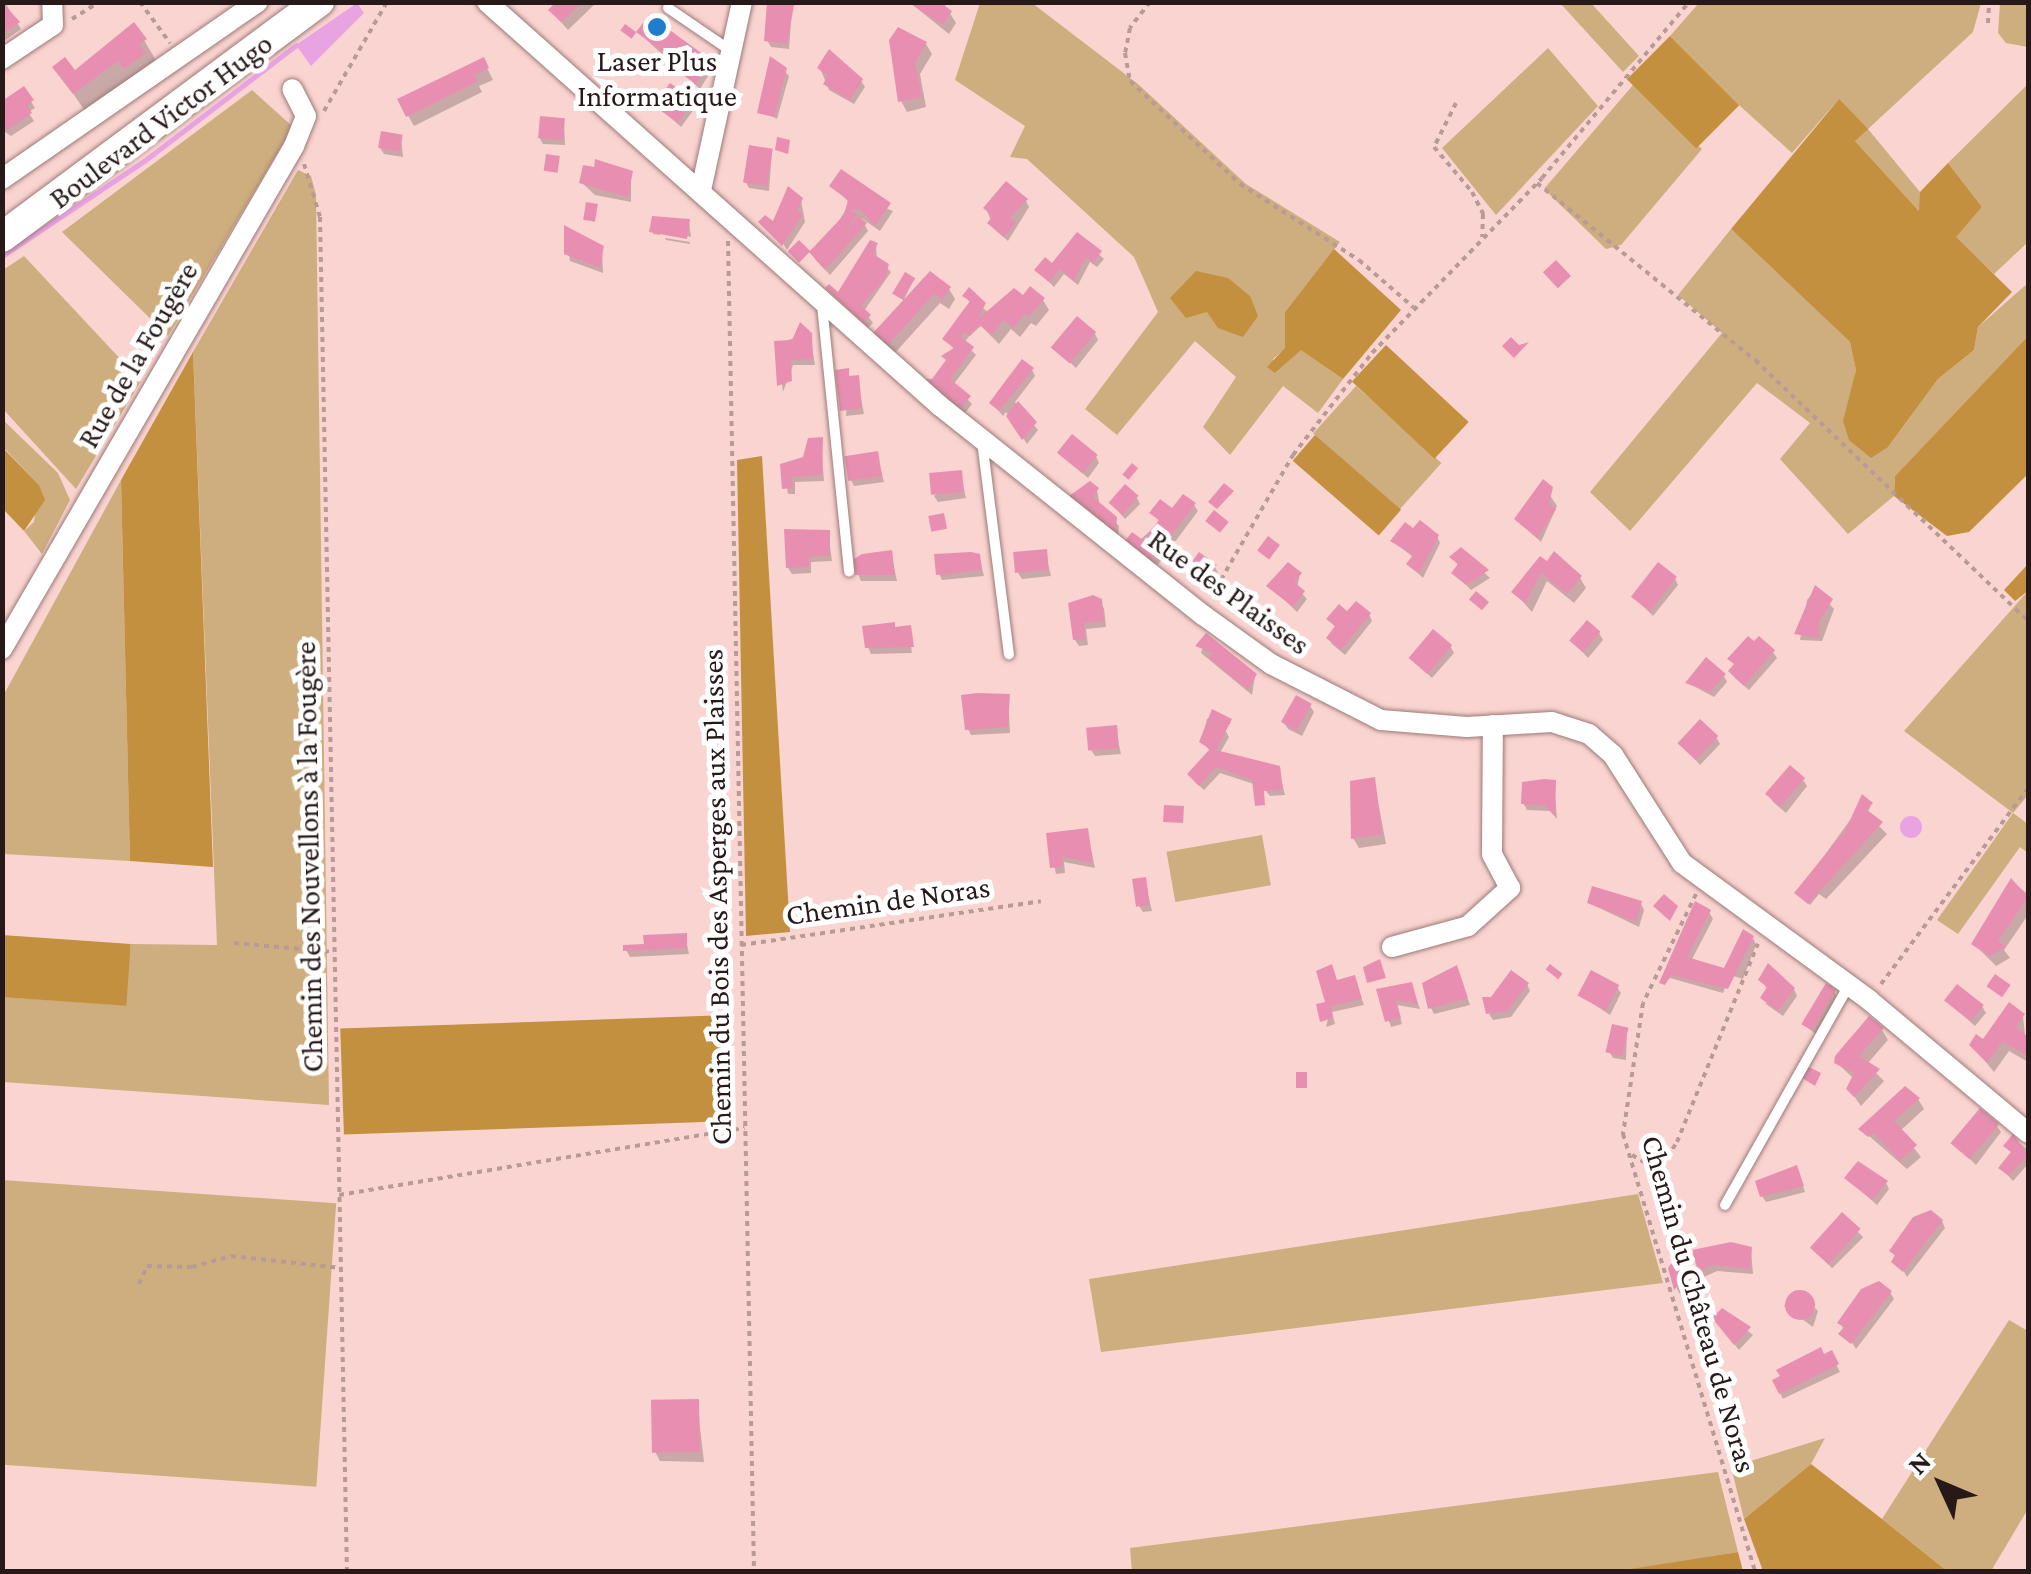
<!DOCTYPE html>
<meta charset="utf-8">
<style>
body{margin:0}
#map{position:relative;width:2031px;height:1574px;overflow:hidden;background:#fad4d1;font-family:"Crimson Pro",serif}
div>[style]{position:absolute}
.green>*{inset:0;background:#ceae7e;transform-origin:0 0}
.forest>*{inset:0;background:#c2903f;transform-origin:0 0}
.water>*{inset:0;background:#e7a3e2}
.round{border-radius:50%}
.shadow>*{inset:0;background:#0003;transform-origin:0 0}
.stream>*{height:5px;margin:-2.5px;padding:0 2.5px;transform-origin:2.5px;border-radius:2.5px;background:#e7a3e2}
.building>*{inset:0;background:#e88fb1;transform-origin:0 0}
.path>*{height:4px;margin-top:-2px;transform-origin:0;background:repeating-linear-gradient(90deg,#b89a97 0 5px,transparent 0 10px)}
.roads{filter:drop-shadow(0 0 2px #9c7a77) drop-shadow(0 0 2px #9c7a77)}
.service>*{height:10px;margin:-5px;padding:0 5px;transform-origin:5px;border-radius:5px;background:#fff}
.minor>*{height:20px;margin:-10px;padding:0 10px;transform-origin:10px;border-radius:10px;background:#fff}
.secondary>*{height:30px;margin:-15px;padding:0 15px;transform-origin:15px;border-radius:15px;background:#fff}
.dots>*{width:28px;height:28px;translate:-50% -50%;box-sizing:border-box;border:5px solid #fff;border-radius:50%}
span{translate:-50% -50%;white-space:nowrap;text-align:center;line-height:1.15;-webkit-text-stroke:10px #fff;paint-order:stroke}
.poi-label{font-size:30px;color:#261918}
.street-label{font-size:30px;color:#261918}
.frame{position:absolute;inset:0;border:5px solid #261918;pointer-events:none}
.north{position:absolute;left:1891px;top:1434px;width:100px;height:100px;-webkit-text-stroke:8px #fff;paint-order:stroke;rotate:314deg;font-size:28px;font-weight:700;line-height:40px;text-align:center;color:#261918}
.north::after{content:'';display:block;margin:auto;width:35px;height:45px;background:#261918;clip-path:polygon(50% 0,100% 100%,50% 72%,0 100%)}
</style>
<div id="map">
<div class="green">
<i style="clip-path:polygon(980px 3px,1032px 3px,1138px 84px,1246px 184px,1340px 242px,1285px 312px,1286px 348px,1273px 359px,1275px 373px,1301px 349px,1343px 379px,1318px 413px,1283px 386px,1230px 455px,1203px 427px,1236px 377px,1195px 341px,1117px 435px,1085px 409px,1158px 312px,1134px 257px,1027px 159px,1010px 157px,1025px 126px,955px 80px)"></i>
<i style="clip-path:polygon(1560px 3px,1591px 3px,1639px 56px,1623px 72px)"></i>
<i style="clip-path:polygon(1699px 3px,1981px 3px,1973px 32px,1868px 129px,1920px 192px,1920px 212px,1855px 141px,1838px 100px,1792px 153px,1739px 105px,1670px 36px)"></i>
<i style="clip-path:polygon(2000px 3px,2028px 3px,2028px 47px,2006px 43px,1998px 33px)"></i>
<i style="clip-path:polygon(1548px 48px,1598px 106px,1496px 215px,1442px 148px)"></i>
<i style="clip-path:polygon(2028px 84px,2028px 242px,1994px 274px,1955px 237px,1982px 207px,1948px 163px)"></i>
<i style="clip-path:polygon(1633px 85px,1702px 149px,1621px 245px,1606px 249px,1544px 189px)"></i>
<i style="clip-path:polygon(252px 90px,293px 127px,168px 336px,62px 232px)"></i>
<i style="clip-path:polygon(298px 170px,311px 176px,316px 195px,329px 1105px,3px 1082px,2px 997px,122px 1005px,131px 944px,217px 945px,193px 352px)"></i>
<i style="clip-path:polygon(1731px 229px,1850px 342px,1856px 369px,1852px 392px,1888px 447px,1938px 379px,1974px 350px,1978px 327px,2028px 283px,2028px 336px,1895px 476px,1894px 496px,1848px 534px,1780px 459px,1810px 423px,1757px 383px,1630px 531px,1590px 492px,1722px 333px,1678px 295px)"></i>
<i style="clip-path:polygon(24px 256px,141px 381px,76px 489px,3px 409px,3px 270px)"></i>
<i style="left:1356px;top:386px;width:115px;height:64px;rotate:42deg"></i>
<i style="clip-path:polygon(2px 419px,58px 473px,70px 500px,42px 554px,24px 531px,34px 522px,39px 485px,3px 447px)"></i>
<i style="clip-path:polygon(121px 480px,130px 861px,3px 854px,3px 696px)"></i>
<i style="clip-path:polygon(2028px 591px,2028px 795px,2013px 813px,2028px 824px,2028px 853px,2020px 847px,1958px 934px,1937px 920px,2013px 813px,1904px 731px)"></i>
<i style="left:1262px;top:835px;width:51px;height:97px;rotate:80deg"></i>
<i style="left:2px;top:1180px;width:335px;height:284px;rotate:4deg"></i>
<i style="clip-path:polygon(1638px 1194px,1663px 1283px,1101px 1352px,1089px 1279px)"></i>
<i style="clip-path:polygon(2009px 1320px,2028px 1331px,2028px 1509px,1991px 1571px,1947px 1571px,1882px 1519px)"></i>
<i style="clip-path:polygon(1825px 1438px,1811px 1464px,1744px 1519px,1731px 1467px)"></i>
<i style="clip-path:polygon(1718px 1472px,1738px 1552px,1618px 1572px,1132px 1572px,1130px 1548px)"></i>
</div>
<div class="forest">
<i style="left:1670px;top:36px;width:98px;height:61px;rotate:45deg"></i>
<i style="clip-path:polygon(1839px 99px,1868px 129px,1855px 141px,1919px 211px,1920px 192px,1948px 163px,1982px 207px,1956px 237px,2012px 292px,1978px 327px,1974px 350px,1938px 379px,1888px 447px,1871px 458px,1849px 440px,1843px 421px,1856px 370px,1850px 342px,1731px 229px)"></i>
<i style="clip-path:polygon(1334px 249px,1401px 310px,1343px 379px,1301px 350px,1275px 373px,1267px 367px,1285px 348px,1285px 312px)"></i>
<i style="clip-path:polygon(1196px 271px,1228px 278px,1250px 296px,1258px 316px,1243px 337px,1218px 328px,1207px 312px,1186px 318px,1170px 298px)"></i>
<i style="clip-path:polygon(2028px 336px,2028px 474px,1969px 532px,1947px 536px,1894px 496px,1895px 476px)"></i>
<i style="left:1386px;top:345px;width:113px;height:50px;rotate:43deg"></i>
<i style="clip-path:polygon(193px 352px,213px 867px,130px 861px,121px 480px)"></i>
<i style="left:1315px;top:435px;width:114px;height:34px;rotate:41deg"></i>
<i style="clip-path:polygon(2px 447px,39px 485px,45px 500px,24px 531px,3px 509px)"></i>
<i style="clip-path:polygon(762px 456px,790px 932px,746px 936px,737px 460px)"></i>
<i style="clip-path:polygon(2028px 564px,2028px 591px,2015px 601px,2004px 590px)"></i>
<i style="left:2px;top:935px;width:129px;height:62px;rotate:4deg"></i>
<i style="left:729px;top:1015px;width:106px;height:389px;rotate:88deg"></i>
<i style="clip-path:polygon(1811px 1464px,1882px 1519px,1947px 1571px,1763px 1571px,1744px 1519px)"></i>
<i style="clip-path:polygon(1738px 1552px,1743px 1571px,1618px 1571px)"></i>
</div>
<div class="water">
<i style="clip-path:polygon(357px 3px,364px 13px,311px 66px,296px 45px)"></i>
<i class="round" style="left:1900px;top:816px;width:22px;height:22px"></i>
</div>
<div class="shadow">
<i style="clip-path:polygon(558px 2px,597px 2px,568px 30px,551px 11px)"></i>
<i style="clip-path:polygon(909px 2px,943px 2px,956px 23px,949px 34px)"></i>
<i style="clip-path:polygon(6px 4px,21px 29px,4px 41px,2px 5px)"></i>
<i style="clip-path:polygon(792px 8px,789px 49px,771px 47px,767px 40px)"></i>
<i style="clip-path:polygon(639px 33px,709px 62px,713px 68px,700px 89px)"></i>
<i style="clip-path:polygon(144px 40px,157px 62px,87px 114px,55px 67px,75px 74px)"></i>
<i style="clip-path:polygon(892px 41px,926px 44px,932px 54px,920px 74px,926px 107px,907px 112px,901px 101px)"></i>
<i style="clip-path:polygon(772px 59px,789px 76px,777px 119px,760px 110px)"></i>
<i style="clip-path:polygon(483px 60px,493px 80px,479px 86px,482px 92px,414px 126px,400px 101px)"></i>
<i style="clip-path:polygon(820px 68px,861px 81px,865px 87px,854px 104px,829px 90px)"></i>
<i style="clip-path:polygon(24px 90px,35px 108px,28px 112px,34px 121px,11px 136px,2px 130px,2px 104px)"></i>
<i style="clip-path:polygon(692px 102px,695px 108px,681px 127px,656px 105px)"></i>
<i style="clip-path:polygon(564px 121px,565px 145px,543px 144px,539px 137px)"></i>
<i style="clip-path:polygon(401px 137px,403px 157px,384px 154px,380px 148px)"></i>
<i style="clip-path:polygon(772px 151px,769px 191px,749px 188px,745px 181px)"></i>
<i style="clip-path:polygon(631px 174px,631px 202px,595px 195px,582px 183px)"></i>
<i style="clip-path:polygon(832px 186px,893px 211px,880px 231px,861px 218px,868px 231px,830px 275px,815px 259px,850px 203px)"></i>
<i style="clip-path:polygon(801px 200px,805px 222px,787px 250px,771px 223px)"></i>
<i style="clip-path:polygon(1026px 201px,1029px 207px,1008px 241px,994px 229px,986px 208px)"></i>
<i style="clip-path:polygon(654px 219px,689px 222px,691px 237px,660px 229px,660px 235px,653px 234px)"></i>
<i style="clip-path:polygon(566px 228px,602px 248px,603px 273px,570px 261px)"></i>
<i style="clip-path:polygon(1078px 235px,1104px 259px,1097px 267px,1090px 262px,1078px 285px,1064px 274px,1054px 287px,1037px 270px,1052px 266px)"></i>
<i style="clip-path:polygon(665px 238px,690px 242px,690px 244px,666px 240px)"></i>
<i style="clip-path:polygon(876px 245px,877px 259px,891px 272px,864px 311px,873px 323px,868px 328px,828px 289px,839px 295px)"></i>
<i style="clip-path:polygon(913px 280px,904px 300px,949px 289px,955px 299px,949px 309px,940px 303px,894px 354px,882px 344px,906px 302px,896px 295px)"></i>
<i style="clip-path:polygon(965px 296px,987px 311px,1023px 298px,1043px 300px,1049px 310px,1036px 326px,1031px 323px,1020px 337px,1011px 329px,999px 344px,981px 326px,970px 335px,964px 343px,976px 355px,953px 385px,972px 404px,965px 413px,935px 390px,955px 350px,945px 339px,971px 304px)"></i>
<i style="clip-path:polygon(810px 334px,815px 365px,793px 365px,783px 392px,777px 343px)"></i>
<i style="clip-path:polygon(1095px 334px,1098px 340px,1076px 368px,1055px 348px)"></i>
<i style="clip-path:polygon(1032px 370px,1035px 376px,1015px 402px,1038px 430px,1027px 444px,1006px 412px,1003px 416px,992px 403px)"></i>
<i style="clip-path:polygon(857px 378px,864px 414px,846px 416px,849px 379px)"></i>
<i style="clip-path:polygon(821px 440px,824px 481px,795px 482px,795px 494px,788px 494px,783px 466px,805px 459px)"></i>
<i style="clip-path:polygon(1060px 453px,1096px 456px,1099px 463px,1088px 478px)"></i>
<i style="clip-path:polygon(877px 454px,884px 482px,854px 486px,851px 480px)"></i>
<i style="clip-path:polygon(960px 472px,966px 498px,938px 502px,934px 496px)"></i>
<i style="clip-path:polygon(1542px 483px,1557px 506px,1541px 542px,1517px 520px)"></i>
<i style="clip-path:polygon(1097px 490px,1100px 506px,1119px 526px,1118px 536px,1076px 503px)"></i>
<i style="clip-path:polygon(1137px 498px,1140px 504px,1125px 519px,1110px 502px)"></i>
<i style="clip-path:polygon(1194px 505px,1198px 511px,1157px 566px,1132px 547px,1160px 522px,1152px 513px)"></i>
<i style="clip-path:polygon(828px 532px,832px 561px,811px 562px,811px 573px,792px 574px,788px 568px)"></i>
<i style="clip-path:polygon(1437px 536px,1440px 543px,1423px 578px,1409px 564px,1414px 558px,1393px 541px)"></i>
<i style="clip-path:polygon(1461px 551px,1490px 578px,1471px 590px,1454px 573px,1459px 567px,1453px 558px)"></i>
<i style="clip-path:polygon(1045px 552px,1051px 576px,1022px 579px,1018px 573px)"></i>
<i style="clip-path:polygon(891px 553px,897px 581px,861px 581px,858px 574px)"></i>
<i style="clip-path:polygon(979px 557px,984px 576px,942px 580px,939px 574px)"></i>
<i style="clip-path:polygon(1547px 565px,1580px 578px,1586px 588px,1574px 603px,1547px 581px,1532px 612px,1514px 592px)"></i>
<i style="clip-path:polygon(1215px 567px,1218px 573px,1209px 586px,1190px 568px)"></i>
<i style="clip-path:polygon(1300px 574px,1297px 588px,1307px 599px,1297px 612px,1270px 586px)"></i>
<i style="clip-path:polygon(1675px 579px,1678px 585px,1653px 616px,1633px 596px)"></i>
<i style="clip-path:polygon(1816px 589px,1834px 609px,1822px 641px,1800px 640px,1807px 600px)"></i>
<i style="clip-path:polygon(1093px 598px,1104px 608px,1106px 627px,1086px 629px,1088px 645px,1079px 646px,1075px 640px)"></i>
<i style="clip-path:polygon(1369px 614px,1372px 621px,1345px 655px,1332px 644px,1329px 638px,1337px 629px,1329px 619px)"></i>
<i style="clip-path:polygon(909px 631px,912px 653px,871px 654px,868px 647px)"></i>
<i style="clip-path:polygon(1599px 633px,1603px 640px,1588px 658px,1573px 642px)"></i>
<i style="clip-path:polygon(1206px 637px,1255px 676px,1252px 695px,1201px 653px)"></i>
<i style="clip-path:polygon(1450px 646px,1454px 653px,1432px 678px,1412px 659px)"></i>
<i style="clip-path:polygon(1773px 652px,1777px 658px,1749px 690px,1735px 678px,1737px 665px)"></i>
<i style="clip-path:polygon(1724px 676px,1727px 682px,1714px 697px,1688px 683px)"></i>
<i style="clip-path:polygon(1008px 697px,1010px 733px,971px 735px,968px 729px)"></i>
<i style="clip-path:polygon(1310px 706px,1314px 712px,1302px 736px,1288px 729px,1284px 723px)"></i>
<i style="clip-path:polygon(1217px 713px,1231px 723px,1224px 728px,1229px 737px,1220px 753px,1278px 768px,1285px 795px,1270px 796px,1263px 787px,1220px 773px,1204px 790px,1194px 781px,1211px 752px,1202px 742px,1207px 719px)"></i>
<i style="clip-path:polygon(1115px 727px,1121px 754px,1095px 756px,1091px 750px)"></i>
<i style="clip-path:polygon(1716px 737px,1720px 744px,1700px 765px,1681px 744px)"></i>
<i style="clip-path:polygon(1374px 780px,1386px 844px,1359px 848px,1353px 838px)"></i>
<i style="clip-path:polygon(1803px 780px,1807px 786px,1786px 813px,1773px 802px,1769px 795px)"></i>
<i style="clip-path:polygon(1554px 782px,1557px 819px,1550px 811px,1527px 810px,1523px 803px)"></i>
<i style="clip-path:polygon(1861px 805px,1871px 805px,1867px 814px,1887px 834px,1826px 899px,1819px 894px,1810px 905px,1797px 893px)"></i>
<i style="clip-path:polygon(1087px 830px,1095px 868px,1064px 862px,1065px 873px,1056px 874px,1048px 835px)"></i>
<i style="clip-path:polygon(1144px 880px,1152px 911px,1143px 912px,1139px 906px)"></i>
<i style="clip-path:polygon(2012px 882px,2028px 894px,2028px 915px,2004px 950px,2010px 958px,1996px 966px,1974px 944px)"></i>
<i style="clip-path:polygon(1589px 903px,1641px 904px,1644px 910px,1639px 927px)"></i>
<i style="clip-path:polygon(1709px 912px,1713px 919px,1691px 961px,1725px 971px,1753px 938px,1756px 945px,1743px 979px,1730px 975px,1723px 993px,1670px 978px,1663px 985px)"></i>
<i style="clip-path:polygon(685px 935px,689px 954px,630px 957px,626px 950px)"></i>
<i style="clip-path:polygon(1459px 974px,1470px 1005px,1434px 1014px,1431px 1008px)"></i>
<i style="clip-path:polygon(1354px 978px,1364px 1005px,1332px 1012px,1335px 1024px,1326px 1027px,1337px 982px)"></i>
<i style="clip-path:polygon(1761px 980px,1794px 989px,1797px 996px,1783px 1016px,1766px 1004px,1768px 990px)"></i>
<i style="clip-path:polygon(1527px 984px,1530px 991px,1511px 1017px,1493px 1020px,1489px 1014px)"></i>
<i style="clip-path:polygon(1411px 985px,1420px 1009px,1397px 1005px,1402px 1024px,1391px 1027px,1379px 991px)"></i>
<i style="clip-path:polygon(1617px 987px,1621px 993px,1610px 1015px,1580px 995px)"></i>
<i style="clip-path:polygon(1834px 991px,1838px 998px,1819px 1037px,1806px 1026px)"></i>
<i style="clip-path:polygon(1947px 1001px,1982px 1006px,1986px 1013px,1975px 1026px)"></i>
<i style="clip-path:polygon(2023px 1016px,2028px 1062px,2009px 1051px,1994px 1072px,1972px 1045px)"></i>
<i style="clip-path:polygon(1627px 1030px,1626px 1060px,1613px 1058px,1609px 1051px)"></i>
<i style="clip-path:polygon(1882px 1030px,1888px 1040px,1867px 1064px,1884px 1081px,1861px 1106px,1849px 1089px,1854px 1079px,1837px 1063px)"></i>
<i style="clip-path:polygon(1918px 1099px,1924px 1109px,1900px 1131px,1921px 1157px,1907px 1169px,1861px 1129px)"></i>
<i style="clip-path:polygon(1997px 1126px,2001px 1132px,1976px 1165px,1956px 1146px)"></i>
<i style="clip-path:polygon(2013px 1138px,2028px 1150px,2028px 1164px,2013px 1181px,2001px 1168px,2012px 1154px,2006px 1146px)"></i>
<i style="clip-path:polygon(1799px 1174px,1805px 1192px,1766px 1202px,1762px 1196px)"></i>
<i style="clip-path:polygon(1847px 1178px,1886px 1183px,1889px 1189px,1877px 1205px)"></i>
<i style="left:1842px;top:1216px;width:30px;height:44px;rotate:45deg"></i>
<i style="clip-path:polygon(1942px 1221px,1945px 1228px,1907px 1277px,1892px 1251px)"></i>
<i style="clip-path:polygon(1751px 1249px,1753px 1274px,1717px 1271px,1704px 1277px,1696px 1253px)"></i>
<i style="clip-path:polygon(1670px 1268px,1693px 1277px,1680px 1294px,1677px 1289px)"></i>
<i style="clip-path:polygon(1796px 1290px,1818px 1311px,1813px 1327px,1784px 1306px)"></i>
<i style="clip-path:polygon(1890px 1292px,1894px 1299px,1856px 1349px,1840px 1323px)"></i>
<i style="clip-path:polygon(1723px 1311px,1753px 1335px,1739px 1350px,1719px 1325px)"></i>
<i style="left:1831px;top:1353px;width:21px;height:63px;rotate:65deg"></i>
<i style="clip-path:polygon(697px 1402px,704px 1462px,660px 1461px,654px 1450px)"></i>
</div>
<div class="stream">
<i style="left:2px;top:256px;width:171px;rotate:-33.8deg"></i>
<i style="left:144px;top:161px;width:191px;rotate:-37.3deg"></i>
</div>
<div class="building">
<i style="clip-path:polygon(2px 2px,20px 22px,2px 34px)"></i>
<i style="clip-path:polygon(556px 2px,582px 2px,561px 22px,548px 10px)"></i>
<i style="clip-path:polygon(767px 2px,794px 5px,787px 44px,764px 41px)"></i>
<i style="clip-path:polygon(908px 2px,939px 2px,952px 11px,943px 25px)"></i>
<i style="clip-path:polygon(649px 15px,711px 60px,696px 84px,680px 73px,684px 67px,636px 32px)"></i>
<i style="clip-path:polygon(134px 22px,147px 39px,139px 44px,146px 53px,124px 69px,118px 61px,73px 94px,52px 67px,65px 57px,75px 70px)"></i>
<i style="left:625px;top:24px;width:14px;height:8px;rotate:36deg"></i>
<i style="clip-path:polygon(898px 27px,927px 42px,915px 63px,922px 97px,898px 102px,889px 40px)"></i>
<i style="clip-path:polygon(829px 49px,863px 79px,850px 100px,823px 84px,828px 76px,817px 68px)"></i>
<i style="clip-path:polygon(770px 56px,787px 68px,774px 117px,757px 113px)"></i>
<i style="clip-path:polygon(484px 57px,489px 68px,475px 75px,478px 81px,406px 117px,397px 99px)"></i>
<i style="left:670px;top:83px;width:29px;height:28px;rotate:35deg"></i>
<i style="clip-path:polygon(24px 86px,34px 100px,27px 105px,32px 113px,6px 131px,2px 101px)"></i>
<i style="left:540px;top:116px;width:25px;height:22px;rotate:5deg"></i>
<i style="left:381px;top:131px;width:22px;height:17px;rotate:10deg"></i>
<i style="clip-path:polygon(777px 137px,790px 140px,788px 154px,775px 150px)"></i>
<i style="left:749px;top:145px;width:24px;height:38px;rotate:9deg"></i>
<i style="left:546px;top:154px;width:14px;height:17px;rotate:8deg"></i>
<i style="clip-path:polygon(595px 159px,633px 171px,628px 197px,579px 183px,583px 165px,594px 167px)"></i>
<i style="clip-path:polygon(841px 169px,891px 203px,875px 226px,861px 210px,851px 209px,857px 215px,835px 244px,858px 216px,867px 223px,825px 270px,809px 252px,844px 215px,848px 200px,829px 186px)"></i>
<i style="clip-path:polygon(1006px 181px,1028px 199px,1010px 218px,1016px 223px,1004px 237px,987px 223px,993px 216px,983px 208px)"></i>
<i style="clip-path:polygon(788px 186px,803px 198px,797px 211px,803px 214px,782px 246px,758px 222px,765px 215px,773px 221px)"></i>
<i style="left:586px;top:202px;width:12px;height:18px;rotate:9deg"></i>
<i style="clip-path:polygon(652px 216px,690px 219px,687px 239px,649px 232px)"></i>
<i style="clip-path:polygon(564px 225px,604px 246px,600px 268px,564px 254px)"></i>
<i style="clip-path:polygon(1077px 232px,1102px 251px,1093px 263px,1086px 257px,1074px 281px,1060px 269px,1049px 282px,1034px 270px,1045px 257px,1052px 263px)"></i>
<i style="left:799px;top:240px;width:16px;height:16px;rotate:45deg"></i>
<i style="clip-path:polygon(870px 240px,878px 243px,873px 254px,889px 264px,885px 279px,861px 305px,871px 315px,863px 323px,825px 288px,829px 284px,838px 292px)"></i>
<i style="left:1556px;top:260px;width:22px;height:18px;rotate:47deg"></i>
<i style="clip-path:polygon(930px 271px,951px 287px,942px 300px,934px 294px,887px 346px,873px 333px)"></i>
<i style="left:905px;top:272px;width:12px;height:25px;rotate:31deg"></i>
<i style="clip-path:polygon(1030px 286px,1045px 298px,1029px 317px,1025px 314px,1013px 328px,1004px 320px,992px 335px,980px 325px,970px 336px,964px 332px,961px 337px,974px 347px,950px 379px,971px 396px,960px 409px,923px 379px,932px 379px,946px 360px,941px 356px,954px 348px,942px 339px,970px 301px,962px 296px,969px 287px,986px 303px,978px 319px,1014px 288px,1023px 295px)"></i>
<i style="left:1077px;top:316px;width:25px;height:41px;rotate:40deg"></i>
<i style="clip-path:polygon(800px 322px,812px 333px,813px 359px,791px 360px,792px 381px,777px 386px,774px 341px,792px 340px)"></i>
<i style="clip-path:polygon(1511px 337px,1519px 345px,1529px 342px,1514px 358px,1502px 346px)"></i>
<i style="clip-path:polygon(1022px 359px,1034px 368px,999px 411px,989px 403px)"></i>
<i style="clip-path:polygon(849px 368px,849px 376px,859px 375px,862px 408px,840px 411px,835px 370px)"></i>
<i style="clip-path:polygon(1018px 401px,1037px 422px,1022px 440px,1006px 416px)"></i>
<i style="left:1072px;top:434px;width:33px;height:24px;rotate:39deg"></i>
<i style="clip-path:polygon(823px 437px,822px 475px,792px 477px,793px 488px,782px 489px,780px 464px,803px 457px,808px 438px)"></i>
<i style="left:878px;top:451px;width:25px;height:34px;rotate:81deg"></i>
<i style="left:1132px;top:463px;width:8px;height:15px;rotate:40deg"></i>
<i style="left:962px;top:470px;width:22px;height:33px;rotate:85deg"></i>
<i style="clip-path:polygon(1543px 479px,1553px 487px,1549px 504px,1556px 509px,1537px 538px,1514px 519px)"></i>
<i style="clip-path:polygon(1090px 481px,1099px 488px,1093px 497px,1117px 517px,1116px 533px,1069px 496px)"></i>
<i style="clip-path:polygon(1224px 483px,1234px 491px,1217px 509px,1208px 502px)"></i>
<i style="left:1125px;top:484px;width:18px;height:25px;rotate:41deg"></i>
<i style="clip-path:polygon(1183px 494px,1196px 503px,1152px 561px,1125px 541px,1132px 532px,1143px 540px,1159px 520px,1149px 513px,1160px 499px,1172px 508px)"></i>
<i style="left:1214px;top:510px;width:19px;height:14px;rotate:39deg"></i>
<i style="left:944px;top:513px;width:16px;height:16px;rotate:79deg"></i>
<i style="clip-path:polygon(1420px 520px,1439px 535px,1419px 574px,1406px 564px,1413px 555px,1390px 541px,1405px 522px,1413px 528px)"></i>
<i style="clip-path:polygon(784px 529px,830px 530px,830px 555px,809px 557px,809px 567px,786px 568px)"></i>
<i style="left:1268px;top:536px;width:15px;height:18px;rotate:37deg"></i>
<i style="clip-path:polygon(1461px 547px,1489px 570px,1466px 585px,1451px 573px,1458px 564px,1449px 557px)"></i>
<i style="left:1047px;top:549px;width:21px;height:34px;rotate:85deg"></i>
<i style="clip-path:polygon(892px 550px,895px 575px,855px 575px,854px 559px,862px 554px)"></i>
<i style="clip-path:polygon(1554px 551px,1582px 576px,1567px 594px,1541px 573px,1525px 603px,1511px 592px,1540px 556px,1547px 561px)"></i>
<i style="clip-path:polygon(971px 552px,980px 554px,982px 570px,936px 575px,934px 554px)"></i>
<i style="left:1199px;top:552px;width:22px;height:20px;rotate:36deg"></i>
<i style="clip-path:polygon(1288px 562px,1302px 573px,1294px 582px,1305px 591px,1293px 607px,1266px 586px)"></i>
<i style="left:1658px;top:562px;width:24px;height:44px;rotate:38deg"></i>
<i style="clip-path:polygon(1815px 585px,1833px 599px,1819px 622px,1819px 638px,1794px 634px)"></i>
<i style="left:1476px;top:591px;width:17px;height:11px;rotate:40deg"></i>
<i style="clip-path:polygon(1093px 595px,1102px 599px,1104px 621px,1084px 623px,1085px 639px,1073px 640px,1068px 603px)"></i>
<i style="clip-path:polygon(1356px 601px,1371px 613px,1341px 650px,1326px 638px,1335px 626px,1326px 619px,1339px 604px,1347px 611px)"></i>
<i style="left:1587px;top:620px;width:18px;height:27px;rotate:41deg"></i>
<i style="clip-path:polygon(895px 622px,895px 627px,911px 625px,914px 647px,865px 648px,862px 626px)"></i>
<i style="left:1433px;top:629px;width:25px;height:38px;rotate:40deg"></i>
<i style="clip-path:polygon(1206px 633px,1257px 674px,1248px 690px,1209px 658px,1213px 653px,1195px 646px)"></i>
<i style="clip-path:polygon(1748px 636px,1754px 641px,1759px 636px,1775px 650px,1744px 686px,1728px 671px,1734px 664px,1727px 659px)"></i>
<i style="clip-path:polygon(1706px 657px,1726px 674px,1710px 692px,1685px 683px)"></i>
<i style="clip-path:polygon(977px 693px,1010px 694px,1008px 727px,965px 730px,961px 695px)"></i>
<i style="left:1296px;top:695px;width:18px;height:31px;rotate:29deg"></i>
<i style="clip-path:polygon(1212px 709px,1232px 719px,1216px 750px,1280px 766px,1283px 789px,1264px 791px,1265px 805px,1255px 806px,1252px 780px,1216px 767px,1199px 786px,1187px 774px,1210px 749px,1199px 742px)"></i>
<i style="left:1700px;top:719px;width:25px;height:33px;rotate:43deg"></i>
<i style="left:1117px;top:725px;width:23px;height:31px;rotate:85deg"></i>
<i style="left:1790px;top:765px;width:20px;height:38px;rotate:41deg"></i>
<i style="clip-path:polygon(1375px 777px,1382px 834px,1351px 839px,1350px 781px)"></i>
<i style="clip-path:polygon(1544px 779px,1556px 780px,1555px 816px,1544px 805px,1521px 804px,1522px 782px)"></i>
<i style="clip-path:polygon(1862px 794px,1873px 803px,1867px 810px,1883px 822px,1808px 904px,1794px 893px,1846px 829px)"></i>
<i style="left:1164px;top:805px;width:20px;height:17px;rotate:3deg"></i>
<i style="clip-path:polygon(1088px 828px,1093px 863px,1062px 857px,1063px 867px,1050px 868px,1046px 833px)"></i>
<i style="left:1146px;top:877px;width:28px;height:14px;rotate:82deg"></i>
<i style="clip-path:polygon(2011px 878px,2028px 897px,1998px 941px,2006px 947px,1989px 956px,1971px 944px)"></i>
<i style="clip-path:polygon(1592px 886px,1642px 901px,1636px 922px,1587px 903px)"></i>
<i style="clip-path:polygon(1664px 894px,1678px 906px,1670px 921px,1653px 906px)"></i>
<i style="clip-path:polygon(1695px 901px,1711px 910px,1687px 957px,1724px 968px,1743px 929px,1754px 936px,1728px 989px,1671px 975px,1665px 985px,1659px 983px)"></i>
<i style="clip-path:polygon(687px 933px,687px 948px,623px 951px,623px 945px,644px 944px,643px 935px)"></i>
<i style="clip-path:polygon(1380px 959px,1386px 978px,1367px 983px,1363px 967px)"></i>
<i style="clip-path:polygon(1768px 963px,1795px 988px,1778px 1011px,1760px 998px,1767px 987px,1758px 980px)"></i>
<i style="clip-path:polygon(1332px 964px,1337px 980px,1355px 975px,1362px 999px,1331px 1006px,1333px 1018px,1320px 1022px,1316px 1004px,1325px 1002px,1316px 971px)"></i>
<i style="left:1550px;top:964px;width:16px;height:7px;rotate:38deg"></i>
<i style="clip-path:polygon(1457px 965px,1468px 998px,1428px 1009px,1422px 983px)"></i>
<i style="clip-path:polygon(1511px 970px,1529px 983px,1507px 1011px,1486px 1014px,1482px 997px,1491px 997px)"></i>
<i style="left:1591px;top:970px;width:32px;height:29px;rotate:28deg"></i>
<i style="left:1995px;top:974px;width:19px;height:15px;rotate:35deg"></i>
<i style="clip-path:polygon(1412px 982px,1418px 1004px,1396px 1000px,1401px 1018px,1385px 1022px,1376px 989px)"></i>
<i style="left:1826px;top:983px;width:12px;height:48px;rotate:31deg"></i>
<i style="left:1957px;top:984px;width:34px;height:21px;rotate:38deg"></i>
<i style="clip-path:polygon(2009px 1002px,2025px 1014px,2016px 1027px,2028px 1037px,2028px 1055px,2002px 1042px,1987px 1063px,1969px 1045px,1976px 1034px,1983px 1039px)"></i>
<i style="clip-path:polygon(1869px 1016px,1884px 1028px,1859px 1056px,1880px 1069px,1854px 1097px,1846px 1089px,1854px 1073px,1834px 1063px,1835px 1056px)"></i>
<i style="left:1612px;top:1024px;width:17px;height:29px;rotate:13deg"></i>
<i style="clip-path:polygon(1809px 1067px,1821px 1073px,1815px 1086px,1802px 1078px)"></i>
<i style="left:1296px;top:1072px;width:11px;height:16px"></i>
<i style="clip-path:polygon(1905px 1086px,1920px 1098px,1894px 1121px,1917px 1145px,1900px 1161px,1874px 1133px,1868px 1137px,1858px 1129px)"></i>
<i style="left:1980px;top:1108px;width:25px;height:46px;rotate:40deg"></i>
<i style="clip-path:polygon(2013px 1134px,2028px 1155px,2009px 1176px,1998px 1168px,2011px 1152px,2003px 1146px)"></i>
<i style="clip-path:polygon(1858px 1161px,1888px 1181px,1872px 1200px,1844px 1178px)"></i>
<i style="clip-path:polygon(1797px 1165px,1804px 1186px,1760px 1197px,1755px 1181px)"></i>
<i style="clip-path:polygon(1931px 1210px,1943px 1220px,1903px 1272px,1891px 1262px,1895px 1255px,1889px 1251px,1913px 1217px)"></i>
<i style="left:1842px;top:1212px;width:25px;height:48px;rotate:42deg"></i>
<i style="clip-path:polygon(1731px 1242px,1752px 1247px,1750px 1269px,1712px 1265px,1698px 1272px,1692px 1250px)"></i>
<i style="clip-path:polygon(1676px 1257px,1691px 1269px,1674px 1290px,1668px 1268px)"></i>
<i style="clip-path:polygon(1879px 1281px,1892px 1291px,1851px 1344px,1838px 1334px,1844px 1327px,1837px 1323px,1861px 1289px)"></i>
<i class="round" style="left:1785px;top:1290px;width:30px;height:30px"></i>
<i style="clip-path:polygon(1722px 1308px,1751px 1327px,1734px 1345px,1712px 1318px)"></i>
<i style="clip-path:polygon(1821px 1347px,1824px 1354px,1832px 1350px,1839px 1364px,1779px 1394px,1772px 1380px,1780px 1376px,1776px 1370px)"></i>
<i style="left:699px;top:1399px;width:53px;height:48px;rotate:89deg"></i>
</div>
<div class="path">
<i style="left:140px;top:2px;width:51px;rotate:53.8deg"></i>
<i style="left:1150px;top:2px;width:33px;rotate:128deg"></i>
<i style="left:1130px;top:28px;width:25px;rotate:101deg"></i>
<i style="left:1125px;top:53px;width:28px;rotate:80deg"></i>
<i style="left:1130px;top:81px;width:151px;rotate:43.1deg"></i>
<i style="left:1240px;top:184px;width:141px;rotate:32.6deg"></i>
<i style="left:1359px;top:260px;width:72px;rotate:41deg"></i>
<i style="left:72px;top:19px;width:32px;rotate:-32deg"></i>
<i style="left:1988px;top:23px;width:21px;rotate:-87deg"></i>
<i style="left:1456px;top:103px;width:49px;rotate:116.6deg"></i>
<i style="left:1434px;top:147px;width:59px;rotate:49.8deg"></i>
<i style="left:1472px;top:192px;width:25px;rotate:63deg"></i>
<i style="left:1483px;top:214px;width:23px;rotate:92deg"></i>
<i style="left:324px;top:111px;width:126px;rotate:-60deg"></i>
<i style="left:304px;top:164px;width:55px;rotate:73.2deg"></i>
<i style="left:320px;top:217px;width:1355px;rotate:88.86deg"></i>
<i style="left:1537px;top:183px;width:281px;rotate:39.1deg"></i>
<i style="left:1755px;top:360px;width:378px;rotate:43.7deg"></i>
<i style="left:728px;top:241px;width:1331px;rotate:88.88deg"></i>
<i style="left:1211px;top:597px;width:164px;rotate:-60deg"></i>
<i style="left:1293px;top:455px;width:129px;rotate:-52.2deg"></i>
<i style="left:1372px;top:353px;width:244px;rotate:-45.8deg"></i>
<i style="left:1542px;top:178px;width:229px;rotate:-50.1deg"></i>
<i style="left:1696px;top:894px;width:121px;rotate:115.9deg"></i>
<i style="left:1643px;top:1003px;width:133px;rotate:98.7deg"></i>
<i style="left:1623px;top:1134px;width:457px;rotate:73.2deg"></i>
<i style="left:234px;top:943px;width:100px;rotate:5.1deg"></i>
<i style="left:741px;top:945px;width:303px;rotate:-8.3deg"></i>
<i style="left:1881px;top:984px;width:245px;rotate:-53.1deg"></i>
<i style="left:1632px;top:1155px;width:16px;rotate:30deg"></i>
<i style="left:1646px;top:1163px;width:22px;rotate:-16deg"></i>
<i style="left:1667px;top:1157px;width:18px;rotate:-56deg"></i>
<i style="left:1677px;top:1142px;width:214px;rotate:-67.8deg"></i>
<i style="left:339px;top:1195px;width:411px;rotate:-9.4deg"></i>
<i style="left:139px;top:1284px;width:20px;rotate:-66deg"></i>
<i style="left:147px;top:1266px;width:45px;rotate:1.3deg"></i>
<i style="left:192px;top:1267px;width:41px;rotate:-15.8deg"></i>
<i style="left:231px;top:1256px;width:111px;rotate:6.2deg"></i>
</div>
<div class="roads">
<div class="service">
<i style="left:668px;top:8px;width:76px;rotate:34.3deg"></i>
<i style="left:822px;top:305px;width:268px;rotate:84.2deg"></i>
<i style="left:982px;top:441px;width:215px;rotate:82.8deg"></i>
<i style="left:1725px;top:1205px;width:253px;rotate:-60.6deg"></i>
</div>
<div class="minor">
<i style="left:487px;top:2px;width:607px;rotate:41.73deg"></i>
<i style="left:940px;top:406px;width:336px;rotate:38.5deg"></i>
<i style="left:1203px;top:615px;width:84px;rotate:35.8deg"></i>
<i style="left:1271px;top:664px;width:123px;rotate:27deg"></i>
<i style="left:1381px;top:720px;width:86px;rotate:4.7deg"></i>
<i style="left:1467px;top:727px;width:85px;rotate:-3.4deg"></i>
<i style="left:1552px;top:722px;width:39px;rotate:18deg"></i>
<i style="left:1589px;top:734px;width:32px;rotate:41deg"></i>
<i style="left:1613px;top:755px;width:128px;rotate:57.4deg"></i>
<i style="left:1682px;top:863px;width:232px;rotate:36.2deg"></i>
<i style="left:1869px;top:1000px;width:207px;rotate:39.9deg"></i>
<i style="left:2px;top:59px;width:61px;rotate:-33.7deg"></i>
<i style="left:53px;top:25px;width:23px;rotate:-92deg"></i>
<i style="left:2px;top:179px;width:311px;rotate:-34.7deg"></i>
<i style="left:701px;top:190px;width:192px;rotate:-77.7deg"></i>
<i style="left:2px;top:649px;width:582px;rotate:-59.86deg"></i>
<i style="left:294px;top:146px;width:32px;rotate:-68deg"></i>
<i style="left:306px;top:116px;width:30px;rotate:-117deg"></i>
<i style="left:1392px;top:947px;width:79px;rotate:-15.4deg"></i>
<i style="left:1468px;top:926px;width:57px;rotate:-42.1deg"></i>
<i style="left:1510px;top:888px;width:38px;rotate:-118deg"></i>
<i style="left:1492px;top:854px;width:129px;rotate:-89.6deg"></i>
</div>
<div class="secondary">
<i style="left:2px;top:237px;width:395px;rotate:-36.6deg"></i>
</div>
</div>
<div class="dots">
<i style="left:657px;top:27px;background:#1f7ecb"></i>
</div>
<div class="poi-label">
<span style="left:657px;top:78px">Laser Plus<br>Informatique</span>
</div>
<div class="street-label">
<span style="left:161px;top:121px;rotate:-37deg">Boulevard Victor Hugo</span>
<span style="left:138px;top:355px;rotate:-60deg">Rue de la Fougère</span>
<span style="left:1229px;top:592px;rotate:36deg">Rue des Plaisses</span>
<span style="left:309px;top:857px;rotate:-91deg">Chemin des Nouvellons à la Fougère</span>
<span style="left:717px;top:897px;rotate:-91deg">Chemin du Bois des Asperges aux Plaisses</span>
<span style="left:888px;top:901px;rotate:-8deg">Chemin de Noras</span>
<span style="left:1699px;top:1304px;rotate:74deg">Chemin du Château de Noras</span>
</div>
<div class="frame"></div>
<div class="north">N</div>
</div>
